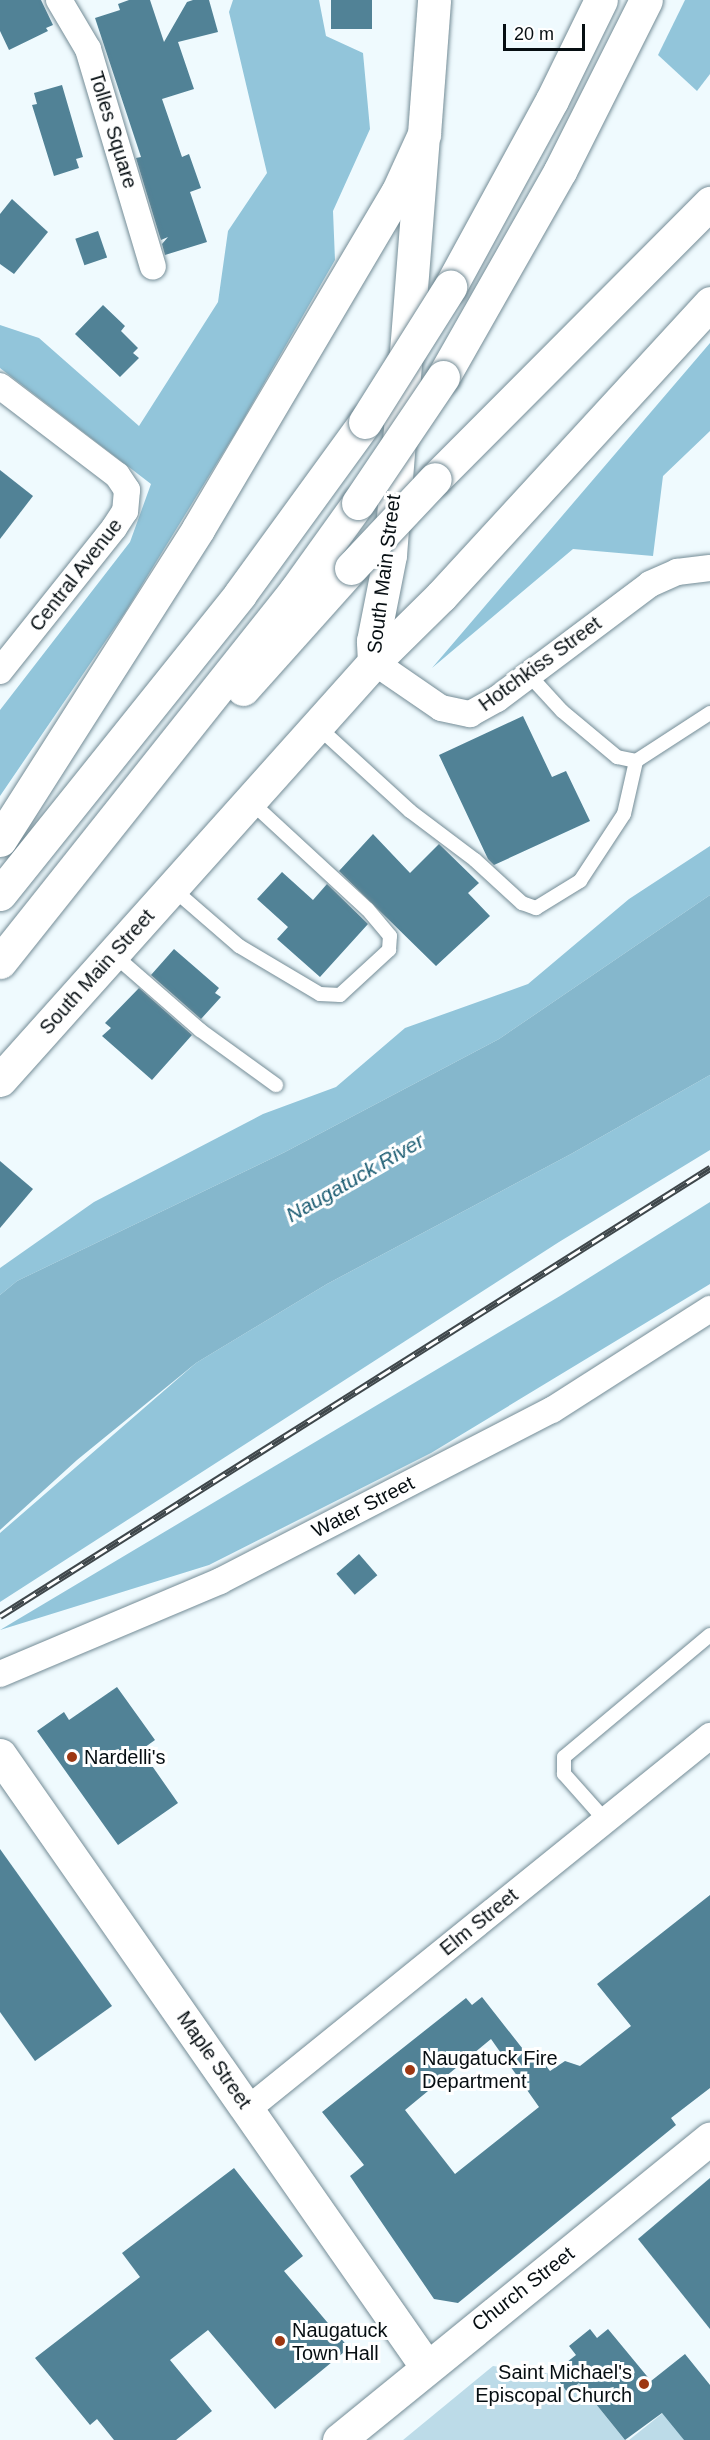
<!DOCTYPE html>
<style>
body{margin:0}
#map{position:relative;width:710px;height:2440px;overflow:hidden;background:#effafe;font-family:Helvetica,sans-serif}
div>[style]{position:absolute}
.green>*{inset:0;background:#bcdbe8}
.forest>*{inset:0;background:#92c5da}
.water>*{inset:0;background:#85b7cc}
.building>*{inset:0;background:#518296;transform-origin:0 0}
.roads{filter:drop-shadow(0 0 2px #748c96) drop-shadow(0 0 2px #748c96)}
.service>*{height:14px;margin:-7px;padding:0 7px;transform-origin:7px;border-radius:7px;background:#fff}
.minor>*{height:26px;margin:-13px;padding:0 13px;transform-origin:13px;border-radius:13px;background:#fff}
.tertiary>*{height:33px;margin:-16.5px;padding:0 16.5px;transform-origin:16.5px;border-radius:16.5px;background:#fff}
.secondary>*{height:33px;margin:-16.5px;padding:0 16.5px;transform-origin:16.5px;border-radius:16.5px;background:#fff}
.primary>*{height:33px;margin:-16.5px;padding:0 16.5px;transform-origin:16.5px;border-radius:16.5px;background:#fff}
.motorway>*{height:33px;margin:-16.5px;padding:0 16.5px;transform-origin:16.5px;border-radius:16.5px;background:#fff}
.rail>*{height:7px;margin-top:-3.5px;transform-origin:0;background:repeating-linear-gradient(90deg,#fff 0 14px,#3f474b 0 28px);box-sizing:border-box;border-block:2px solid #3f474b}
.bridges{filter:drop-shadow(0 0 2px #748c96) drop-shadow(0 0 2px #748c96)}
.motorway-bridge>*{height:33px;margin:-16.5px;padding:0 16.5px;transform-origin:16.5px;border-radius:16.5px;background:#fff}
.dots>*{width:16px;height:16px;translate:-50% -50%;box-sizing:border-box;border:3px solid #fff;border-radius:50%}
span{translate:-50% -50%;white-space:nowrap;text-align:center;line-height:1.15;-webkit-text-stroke:6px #fff;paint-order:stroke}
.street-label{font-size:20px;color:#060e12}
.poi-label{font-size:20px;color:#060e12}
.left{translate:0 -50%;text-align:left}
.right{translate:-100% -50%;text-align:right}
.water-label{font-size:21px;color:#1b5c72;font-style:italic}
.scale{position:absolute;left:503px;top:24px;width:82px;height:27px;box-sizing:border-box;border:3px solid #060e12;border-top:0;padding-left:8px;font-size:18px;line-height:21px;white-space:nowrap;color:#060e12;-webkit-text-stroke:4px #fff;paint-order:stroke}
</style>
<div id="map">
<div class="green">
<i style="clip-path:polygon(493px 2366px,553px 2374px,567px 2392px,579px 2383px,625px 2440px,403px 2440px)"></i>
<i style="clip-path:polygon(664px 2412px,684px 2440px,629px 2440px)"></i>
</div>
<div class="forest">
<i style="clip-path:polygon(233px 0,319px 0,326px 36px,363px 53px,370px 129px,333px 211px,335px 260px,236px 432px,126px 611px,0 796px,0 710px,130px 542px,151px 484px,0 368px,0 325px,39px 338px,139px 426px,218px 302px,228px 231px,267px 173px,229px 12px)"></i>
<i style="clip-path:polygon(685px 0,710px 0,710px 74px,697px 91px,658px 55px)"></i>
<i style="clip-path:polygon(710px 343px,710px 431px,663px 476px,653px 556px,573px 549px,432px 668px)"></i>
<i style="clip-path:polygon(710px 846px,710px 895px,499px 1039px,285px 1152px,17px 1281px,0 1295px,0 1268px,94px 1202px,263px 1114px,336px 1087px,405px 1028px,528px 984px,629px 899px)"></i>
<i style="clip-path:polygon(710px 1075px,710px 1150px,559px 1242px,0 1602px,0 1533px,196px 1363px,327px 1284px,571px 1154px)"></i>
<i style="clip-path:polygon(710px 1202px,710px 1284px,431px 1453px,209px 1565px,0 1630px,560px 1296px)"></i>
</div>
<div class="water">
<i style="clip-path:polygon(710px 895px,710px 1075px,571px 1154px,327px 1284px,196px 1363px,77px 1460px,0 1530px,0 1295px,17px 1281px,285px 1152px,499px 1039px)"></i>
</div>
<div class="building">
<i style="clip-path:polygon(0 0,41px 0,53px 25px,46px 28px,48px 31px,9px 50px,0 31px)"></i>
<i style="clip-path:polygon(129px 0,150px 0,164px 42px,187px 2px,193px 0,209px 0,218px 32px,178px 42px,194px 89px,162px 99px,182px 157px,189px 154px,201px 188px,190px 192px,207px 242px,165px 255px,162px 244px,168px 237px,161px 240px,159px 234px,136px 158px,141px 157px,95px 18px,120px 10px,118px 4px)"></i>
<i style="left:331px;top:0;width:41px;height:29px"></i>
<i style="clip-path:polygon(62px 85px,83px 157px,76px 159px,79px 168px,54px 176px,32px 105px,37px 104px,34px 93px)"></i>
<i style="clip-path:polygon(12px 199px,48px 232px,14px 274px,0 264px,0 214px)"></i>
<i style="left:98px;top:231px;width:28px;height:24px;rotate:71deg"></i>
<i style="clip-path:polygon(103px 305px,125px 326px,121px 331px,138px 348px,133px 353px,139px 358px,120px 377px,75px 334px)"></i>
<i style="clip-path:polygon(0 470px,33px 496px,0 539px)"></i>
<i style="clip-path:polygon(523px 716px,552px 777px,566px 771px,590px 821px,494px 865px,488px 859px,439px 755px)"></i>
<i style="clip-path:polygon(373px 834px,410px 873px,439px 844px,479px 883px,468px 893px,490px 916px,436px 966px,339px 871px)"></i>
<i style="clip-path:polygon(282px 872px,313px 900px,327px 884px,368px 924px,320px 977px,277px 939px,288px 927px,257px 899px)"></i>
<i style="clip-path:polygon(174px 949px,219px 988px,215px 993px,221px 997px,201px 1019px,151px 975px)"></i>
<i style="clip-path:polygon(139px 988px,192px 1035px,152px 1080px,102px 1036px,111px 1028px,105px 1023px)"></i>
<i style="clip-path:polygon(0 1161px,33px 1189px,0 1228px)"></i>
<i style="left:359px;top:1554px;width:28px;height:30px;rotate:49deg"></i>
<i style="clip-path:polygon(117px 1687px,155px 1740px,141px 1750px,178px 1803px,118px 1845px,37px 1731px,64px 1712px,69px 1720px)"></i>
<i style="clip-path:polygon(0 1849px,112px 2006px,35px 2061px,0 2012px)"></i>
<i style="clip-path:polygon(evenodd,710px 1895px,710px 2088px,671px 2118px,676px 2125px,458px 2303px,434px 2299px,350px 2176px,364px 2165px,322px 2112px,466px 1998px,472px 2005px,482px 1997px,526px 2053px,532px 2048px,550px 2071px,565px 2061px,580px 2066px,631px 2026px,597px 1984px,710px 1895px,491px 2039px,539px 2107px,455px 2174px,405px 2110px,491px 2039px)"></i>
<i style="clip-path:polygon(234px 2168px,303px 2256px,284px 2271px,349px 2348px,275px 2409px,208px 2330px,170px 2360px,212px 2411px,176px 2440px,114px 2440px,97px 2419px,90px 2425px,35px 2358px,140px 2277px,122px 2253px)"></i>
<i style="clip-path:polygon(710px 2178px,710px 2329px,638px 2239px)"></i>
<i style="clip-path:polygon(590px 2329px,597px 2338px,608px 2329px,651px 2381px,685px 2354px,710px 2385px,710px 2440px,684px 2440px,662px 2413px,625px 2440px,579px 2383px,567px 2392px,553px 2373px,576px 2355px,569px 2346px)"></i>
</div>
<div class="roads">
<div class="service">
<i style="left:529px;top:675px;width:49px;rotate:47.5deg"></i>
<i style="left:562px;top:711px;width:72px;rotate:39.9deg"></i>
<i style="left:617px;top:757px;width:19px;rotate:12deg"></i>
<i style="left:636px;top:761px;width:88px;rotate:-33deg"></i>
<i style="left:317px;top:726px;width:126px;rotate:42.4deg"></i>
<i style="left:410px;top:811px;width:81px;rotate:37deg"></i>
<i style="left:475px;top:860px;width:64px;rotate:42.5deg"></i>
<i style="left:522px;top:903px;width:15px;rotate:20deg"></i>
<i style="left:536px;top:908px;width:52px;rotate:-31.5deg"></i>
<i style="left:580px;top:881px;width:80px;rotate:-56.7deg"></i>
<i style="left:624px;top:814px;width:54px;rotate:-77.2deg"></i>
<i style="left:172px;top:888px;width:89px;rotate:40.9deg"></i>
<i style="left:239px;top:946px;width:94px;rotate:30.7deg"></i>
<i style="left:320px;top:994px;width:20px;rotate:3deg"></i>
<i style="left:340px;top:995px;width:67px;rotate:-42.6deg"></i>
<i style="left:389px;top:950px;width:14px;rotate:-86deg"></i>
<i style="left:390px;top:936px;width:35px;rotate:-130deg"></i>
<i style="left:367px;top:909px;width:159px;rotate:-137.3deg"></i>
<i style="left:113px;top:954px;width:116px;rotate:41.1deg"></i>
<i style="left:200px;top:1030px;width:94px;rotate:35.9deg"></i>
<i style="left:605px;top:1820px;width:62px;rotate:-131.7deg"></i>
<i style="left:564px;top:1774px;width:17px;rotate:-90deg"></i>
<i style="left:564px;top:1757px;width:190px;rotate:-39.9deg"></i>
</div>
<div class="minor">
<i style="left:59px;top:0;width:57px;rotate:59.4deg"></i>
<i style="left:88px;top:49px;width:227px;rotate:73.4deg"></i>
<i style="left:0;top:386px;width:147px;rotate:37.3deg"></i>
<i style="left:117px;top:475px;width:18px;rotate:56deg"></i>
<i style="left:127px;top:490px;width:21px;rotate:95deg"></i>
<i style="left:125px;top:511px;width:20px;rotate:123deg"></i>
<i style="left:114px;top:528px;width:183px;rotate:128.6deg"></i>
<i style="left:374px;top:662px;width:81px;rotate:34.5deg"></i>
<i style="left:441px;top:708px;width:30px;rotate:12deg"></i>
<i style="left:470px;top:714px;width:31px;rotate:-29deg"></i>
<i style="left:497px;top:699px;width:191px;rotate:-36.9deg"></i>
<i style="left:650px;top:584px;width:30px;rotate:-24deg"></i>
<i style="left:677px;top:572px;width:33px;rotate:-7deg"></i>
<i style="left:0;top:1674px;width:239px;rotate:-22.9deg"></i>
<i style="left:220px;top:1581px;width:373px;rotate:-27.3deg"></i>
<i style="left:552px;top:1410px;width:188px;rotate:-32.6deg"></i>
<i style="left:248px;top:2109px;width:594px;rotate:-38.92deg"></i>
</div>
<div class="tertiary">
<i style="left:0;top:1755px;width:745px;rotate:55.12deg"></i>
<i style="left:339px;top:2440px;width:478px;rotate:-39.1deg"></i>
</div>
<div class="secondary">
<i style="left:0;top:1080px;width:561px;rotate:-48.18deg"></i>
<i style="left:374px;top:662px;width:21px;rotate:-93deg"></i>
<i style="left:373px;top:641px;width:88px;rotate:-78.8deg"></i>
<i style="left:390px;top:555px;width:417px;rotate:-85.5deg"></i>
</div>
<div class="primary">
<i style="left:424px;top:134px;width:134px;rotate:-85.7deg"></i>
</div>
<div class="motorway">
<i style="left:450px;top:287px;width:213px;rotate:-61.4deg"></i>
<i style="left:552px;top:100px;width:111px;rotate:-63.9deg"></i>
<i style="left:443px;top:377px;width:237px;rotate:-60.4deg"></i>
<i style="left:560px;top:171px;width:191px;rotate:-63.3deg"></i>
<i style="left:435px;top:479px;width:390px;rotate:-45.1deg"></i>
<i style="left:374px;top:662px;width:94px;rotate:-44.6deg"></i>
<i style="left:441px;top:596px;width:398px;rotate:-47.4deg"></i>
<i style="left:243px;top:689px;width:162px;rotate:-48.2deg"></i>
<i style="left:0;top:840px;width:369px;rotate:-57.5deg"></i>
<i style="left:198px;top:529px;width:391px;rotate:-59.4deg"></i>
<i style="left:397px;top:193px;width:65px;rotate:-65.4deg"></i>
<i style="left:0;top:894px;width:384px;rotate:-51.3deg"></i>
<i style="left:240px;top:594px;width:213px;rotate:-54deg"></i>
<i style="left:0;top:962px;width:474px;rotate:-51.5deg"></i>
<i style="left:295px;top:591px;width:108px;rotate:-54.4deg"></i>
</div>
</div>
<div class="rail">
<i style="left:0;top:1616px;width:840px;rotate:-32.25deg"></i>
</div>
<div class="bridges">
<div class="motorway-bridge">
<i style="left:365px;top:422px;width:160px;rotate:-57.8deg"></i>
<i style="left:358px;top:503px;width:152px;rotate:-56deg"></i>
<i style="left:351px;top:568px;width:122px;rotate:-46.7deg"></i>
</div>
</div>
<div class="dots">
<i style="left:72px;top:1757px;background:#9d3712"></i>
<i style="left:410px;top:2070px;background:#9d3712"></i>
<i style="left:280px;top:2341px;background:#9d3712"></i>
<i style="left:644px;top:2384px;background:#9d3712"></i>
</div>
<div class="street-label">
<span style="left:113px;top:130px;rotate:73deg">Tolles Square</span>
<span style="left:384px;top:574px;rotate:-83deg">South Main Street</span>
<span style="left:76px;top:575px;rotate:-52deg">Central Avenue</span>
<span style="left:540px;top:664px;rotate:-36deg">Hotchkiss Street</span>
<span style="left:97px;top:972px;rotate:-48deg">South Main Street</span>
<span style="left:363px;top:1507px;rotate:-27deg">Water Street</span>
<span style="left:479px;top:1922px;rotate:-39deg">Elm Street</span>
<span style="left:214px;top:2060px;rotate:55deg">Maple Street</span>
<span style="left:523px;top:2289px;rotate:-38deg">Church Street</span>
</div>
<div class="poi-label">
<span class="left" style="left:84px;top:1757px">Nardelli's</span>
<span class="left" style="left:422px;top:2070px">Naugatuck Fire<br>Department</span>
<span class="left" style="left:292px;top:2342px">Naugatuck<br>Town Hall</span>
<span class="right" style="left:632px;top:2384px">Saint Michael's<br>Episcopal Church</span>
</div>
<div class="water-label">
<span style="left:355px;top:1178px;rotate:-30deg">Naugatuck River</span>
</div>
<div class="scale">20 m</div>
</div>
